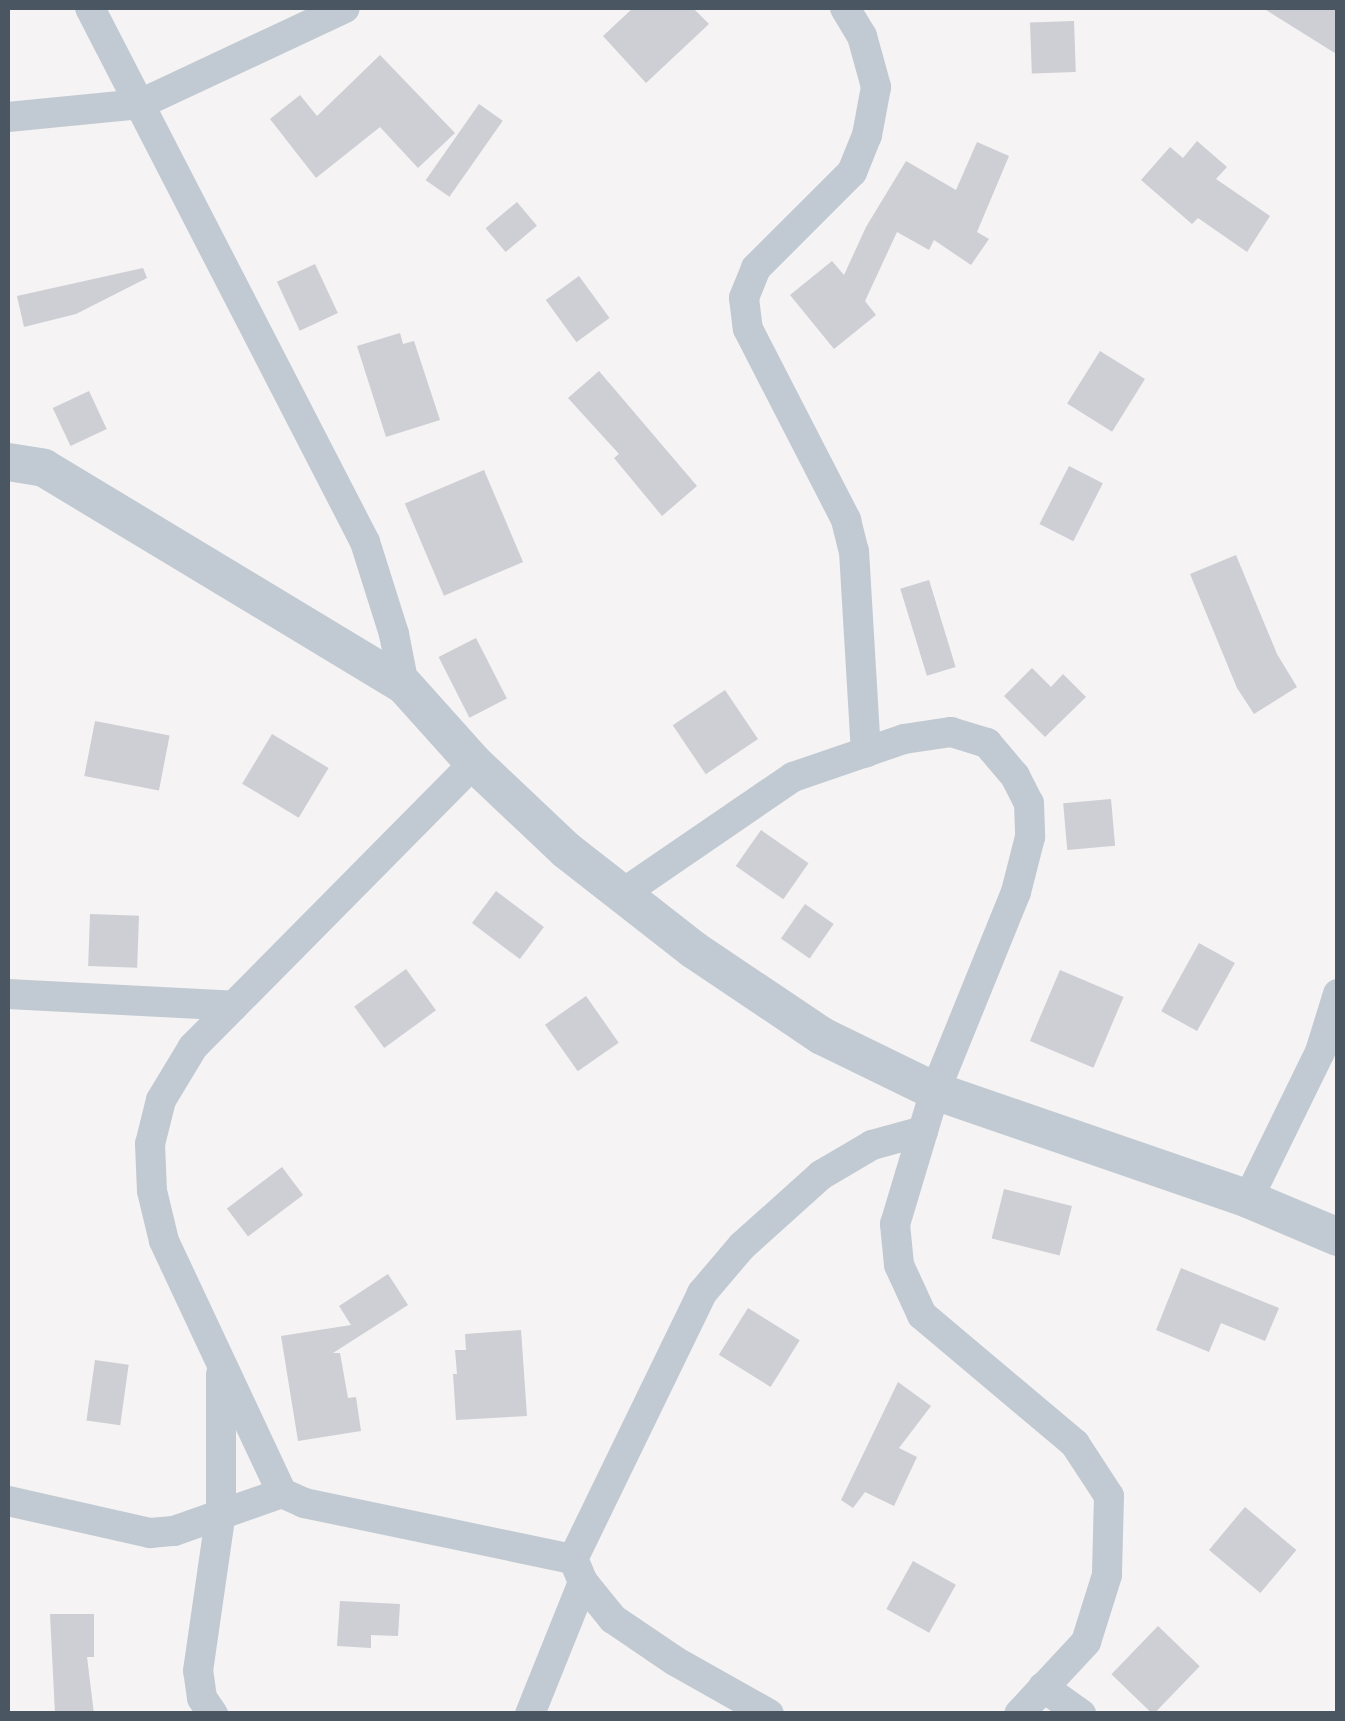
<!DOCTYPE html>
<style>
body{margin:0}
#map{position:relative;width:1345px;height:1721px;overflow:hidden;background:#f5f3f3;font-family:"Noto Sans",sans-serif}
div>[style]{position:absolute}
.building>*{inset:0;background:#cdcfd5;transform-origin:0 0}
.minor>*{height:30px;margin:-15px;padding:0 15px;transform-origin:15px;border-radius:15px;background:#c1cad2}
.tertiary>*{height:38px;margin:-19px;padding:0 19px;transform-origin:19px;border-radius:19px;background:#c1cad2}
span{translate:-50% -50%;white-space:nowrap;text-align:center;line-height:1.15;-webkit-text-stroke:8px #fff;paint-order:stroke}
.frame{position:absolute;inset:0;border:10px solid #4a5661;pointer-events:none}
</style>
<div id="map">
<div class="building">
<i style="clip-path:polygon(633px 8px,693px 8px,709px 24px,646px 83px,603px 36px)"></i>
<i style="clip-path:polygon(1263px 8px,1338px 8px,1338px 55px)"></i>
<i style="left:1074px;top:21px;width:51px;height:44px;rotate:88deg"></i>
<i style="clip-path:polygon(380px 55px,455px 133px,418px 168px,380px 127px,316px 178px,270px 119px,300px 95px,317px 116px)"></i>
<i style="left:479px;top:104px;width:29px;height:93px;rotate:35deg"></i>
<i style="clip-path:polygon(1197px 141px,1227px 167px,1216px 179px,1270px 216px,1247px 252px,1198px 218px,1192px 224px,1141px 180px,1170px 147px,1183px 158px)"></i>
<i style="clip-path:polygon(977px 142px,1009px 156px,977px 232px,989px 239px,971px 265px,934px 240px,929px 250px,897px 232px,865px 301px,876px 315px,834px 349px,790px 295px,832px 261px,844px 275px,866px 227px,906px 161px,956px 190px)"></i>
<i style="left:517px;top:202px;width:31px;height:41px;rotate:50deg"></i>
<i style="left:315px;top:264px;width:54px;height:42px;rotate:65deg"></i>
<i style="clip-path:polygon(143px 268px,147px 278px,76px 314px,24px 327px,17px 296px)"></i>
<i style="left:579px;top:276px;width:52px;height:41px;rotate:54deg"></i>
<i style="clip-path:polygon(400px 333px,403px 344px,414px 341px,440px 420px,386px 437px,357px 346px)"></i>
<i style="left:1100px;top:351px;width:53px;height:62px;rotate:32deg"></i>
<i style="clip-path:polygon(599px 371px,697px 486px,662px 516px,614px 458px,619px 454px,568px 398px)"></i>
<i style="left:89px;top:391px;width:42px;height:40px;rotate:65deg"></i>
<i style="left:1069px;top:466px;width:38px;height:65px;rotate:27deg"></i>
<i style="left:484px;top:470px;width:100px;height:86px;rotate:67deg"></i>
<i style="clip-path:polygon(1236px 555px,1277px 654px,1297px 687px,1254px 714px,1237px 688px,1190px 574px)"></i>
<i style="left:929px;top:580px;width:91px;height:30px;rotate:73deg"></i>
<i style="left:476px;top:638px;width:68px;height:42px;rotate:63deg"></i>
<i style="clip-path:polygon(1032px 668px,1051px 687px,1063px 674px,1086px 697px,1045px 737px,1004px 696px)"></i>
<i style="left:725px;top:690px;width:59px;height:63px;rotate:56deg"></i>
<i style="left:95px;top:721px;width:76px;height:56px;rotate:11deg"></i>
<i style="left:272px;top:734px;width:66px;height:58px;rotate:31deg"></i>
<i style="left:1111px;top:799px;width:47px;height:48px;rotate:85deg"></i>
<i style="left:761px;top:830px;width:58px;height:44px;rotate:35deg"></i>
<i style="left:496px;top:891px;width:60px;height:40px;rotate:37deg"></i>
<i style="left:805px;top:904px;width:35px;height:42px;rotate:35deg"></i>
<i style="left:90px;top:914px;width:49px;height:52px;rotate:2deg"></i>
<i style="left:1199px;top:943px;width:41px;height:78px;rotate:29deg"></i>
<i style="left:406px;top:969px;width:51px;height:64px;rotate:54deg"></i>
<i style="left:1060px;top:970px;width:69px;height:77px;rotate:23deg"></i>
<i style="left:586px;top:996px;width:57px;height:50px;rotate:55deg"></i>
<i style="left:282px;top:1167px;width:35px;height:69px;rotate:53deg"></i>
<i style="left:1004px;top:1189px;width:70px;height:51px;rotate:14deg"></i>
<i style="clip-path:polygon(1181px 1268px,1279px 1308px,1265px 1341px,1221px 1323px,1209px 1352px,1156px 1330px)"></i>
<i style="clip-path:polygon(388px 1274px,408px 1305px,333px 1353px,340px 1353px,348px 1398px,356px 1397px,361px 1431px,298px 1441px,281px 1336px,351px 1325px,339px 1306px)"></i>
<i style="left:748px;top:1308px;width:61px;height:55px;rotate:32deg"></i>
<i style="clip-path:polygon(521px 1330px,527px 1416px,456px 1420px,453px 1374px,457px 1374px,455px 1350px,466px 1350px,465px 1334px)"></i>
<i style="left:95px;top:1360px;width:34px;height:61px;rotate:8deg"></i>
<i style="clip-path:polygon(898px 1382px,931px 1406px,899px 1448px,917px 1457px,894px 1506px,865px 1492px,853px 1508px,841px 1500px)"></i>
<i style="left:1245px;top:1507px;width:67px;height:56px;rotate:40deg"></i>
<i style="left:913px;top:1561px;width:49px;height:55px;rotate:29deg"></i>
<i style="clip-path:polygon(340px 1601px,400px 1604px,398px 1636px,371px 1635px,371px 1648px,337px 1646px)"></i>
<i style="clip-path:polygon(50px 1614px,94px 1614px,94px 1657px,87px 1657px,94px 1714px,55px 1714px)"></i>
<i style="left:1158px;top:1626px;width:58px;height:67px;rotate:44deg"></i>
</div>
<div class="minor">
<i style="left:90px;top:8px;width:601px;rotate:62.75deg"></i>
<i style="left:365px;top:542px;width:96px;rotate:72.5deg"></i>
<i style="left:394px;top:634px;width:52px;rotate:78.9deg"></i>
<i style="left:845px;top:8px;width:33px;rotate:59deg"></i>
<i style="left:862px;top:36px;width:53px;rotate:74.6deg"></i>
<i style="left:876px;top:87px;width:49px;rotate:100.6deg"></i>
<i style="left:867px;top:135px;width:40px;rotate:112deg"></i>
<i style="left:852px;top:172px;width:136px;rotate:135deg"></i>
<i style="left:756px;top:268px;width:32px;rotate:112deg"></i>
<i style="left:744px;top:298px;width:31px;rotate:83deg"></i>
<i style="left:748px;top:329px;width:215px;rotate:62.8deg"></i>
<i style="left:846px;top:520px;width:32px;rotate:76deg"></i>
<i style="left:854px;top:551px;width:202px;rotate:86.6deg"></i>
<i style="left:8px;top:117px;width:133px;rotate:-5.6deg"></i>
<i style="left:140px;top:104px;width:226px;rotate:-25.1deg"></i>
<i style="left:474px;top:763px;width:400px;rotate:134.7deg"></i>
<i style="left:193px;top:1047px;width:62px;rotate:121.1deg"></i>
<i style="left:161px;top:1100px;width:45px;rotate:104deg"></i>
<i style="left:150px;top:1144px;width:47px;rotate:87.6deg"></i>
<i style="left:152px;top:1191px;width:51px;rotate:76.5deg"></i>
<i style="left:164px;top:1241px;width:278px;rotate:64.9deg"></i>
<i style="left:282px;top:1493px;width:24px;rotate:24deg"></i>
<i style="left:304px;top:1503px;width:275px;rotate:11.8deg"></i>
<i style="left:622px;top:894px;width:207px;rotate:-34.4deg"></i>
<i style="left:793px;top:777px;width:117px;rotate:-18.9deg"></i>
<i style="left:904px;top:739px;width:48px;rotate:-8.5deg"></i>
<i style="left:951px;top:732px;width:38px;rotate:17deg"></i>
<i style="left:987px;top:743px;width:43px;rotate:49.7deg"></i>
<i style="left:1015px;top:776px;width:30px;rotate:63deg"></i>
<i style="left:1029px;top:803px;width:34px;rotate:88deg"></i>
<i style="left:1030px;top:837px;width:57px;rotate:104.3deg"></i>
<i style="left:1016px;top:892px;width:215px;rotate:112.1deg"></i>
<i style="left:935px;top:1091px;width:139px;rotate:106.7deg"></i>
<i style="left:895px;top:1224px;width:41px;rotate:84.4deg"></i>
<i style="left:899px;top:1265px;width:55px;rotate:65.3deg"></i>
<i style="left:922px;top:1315px;width:200px;rotate:40.1deg"></i>
<i style="left:1075px;top:1444px;width:62px;rotate:56.8deg"></i>
<i style="left:1109px;top:1496px;width:79px;rotate:91.5deg"></i>
<i style="left:1107px;top:1575px;width:70px;rotate:107.4deg"></i>
<i style="left:1086px;top:1642px;width:98px;rotate:132.9deg"></i>
<i style="left:8px;top:994px;width:226px;rotate:3deg"></i>
<i style="left:1248px;top:1199px;width:164px;rotate:-63.9deg"></i>
<i style="left:1320px;top:1052px;width:61px;rotate:-72.8deg"></i>
<i style="left:8px;top:1501px;width:146px;rotate:12.7deg"></i>
<i style="left:150px;top:1533px;width:24px;rotate:-5deg"></i>
<i style="left:174px;top:1531px;width:114px;rotate:-19.4deg"></i>
<i style="left:1043px;top:1687px;width:47px;rotate:35.4deg"></i>
<i style="left:213px;top:1714px;width:19px;rotate:-125deg"></i>
<i style="left:202px;top:1698px;width:27px;rotate:-98deg"></i>
<i style="left:198px;top:1671px;width:162px;rotate:-81.8deg"></i>
<i style="left:221px;top:1511px;width:137px;rotate:-90deg"></i>
<i style="left:530px;top:1714px;width:142px;rotate:-68.1deg"></i>
<i style="left:769px;top:1714px;width:108px;rotate:-150.6deg"></i>
<i style="left:675px;top:1661px;width:75px;rotate:-145.9deg"></i>
<i style="left:613px;top:1619px;width:48px;rotate:-129deg"></i>
<i style="left:583px;top:1582px;width:25px;rotate:-113deg"></i>
<i style="left:573px;top:1559px;width:296px;rotate:-64.1deg"></i>
<i style="left:702px;top:1293px;width:62px;rotate:-49.6deg"></i>
<i style="left:742px;top:1246px;width:106px;rotate:-41.9deg"></i>
<i style="left:821px;top:1175px;width:59px;rotate:-30.5deg"></i>
<i style="left:872px;top:1145px;width:53px;rotate:-15.4deg"></i>
</div>
<div class="tertiary">
<i style="left:8px;top:462px;width:36px;rotate:9deg"></i>
<i style="left:44px;top:468px;width:420px;rotate:31.1deg"></i>
<i style="left:404px;top:685px;width:105px;rotate:48.1deg"></i>
<i style="left:474px;top:763px;width:127px;rotate:43.4deg"></i>
<i style="left:566px;top:850px;width:162px;rotate:38deg"></i>
<i style="left:694px;top:950px;width:154px;rotate:33.9deg"></i>
<i style="left:822px;top:1036px;width:126px;rotate:26deg"></i>
<i style="left:935px;top:1091px;width:331px;rotate:19deg"></i>
<i style="left:1248px;top:1199px;width:98px;rotate:22.9deg"></i>
</div>
<div class="frame"></div>
</div>
